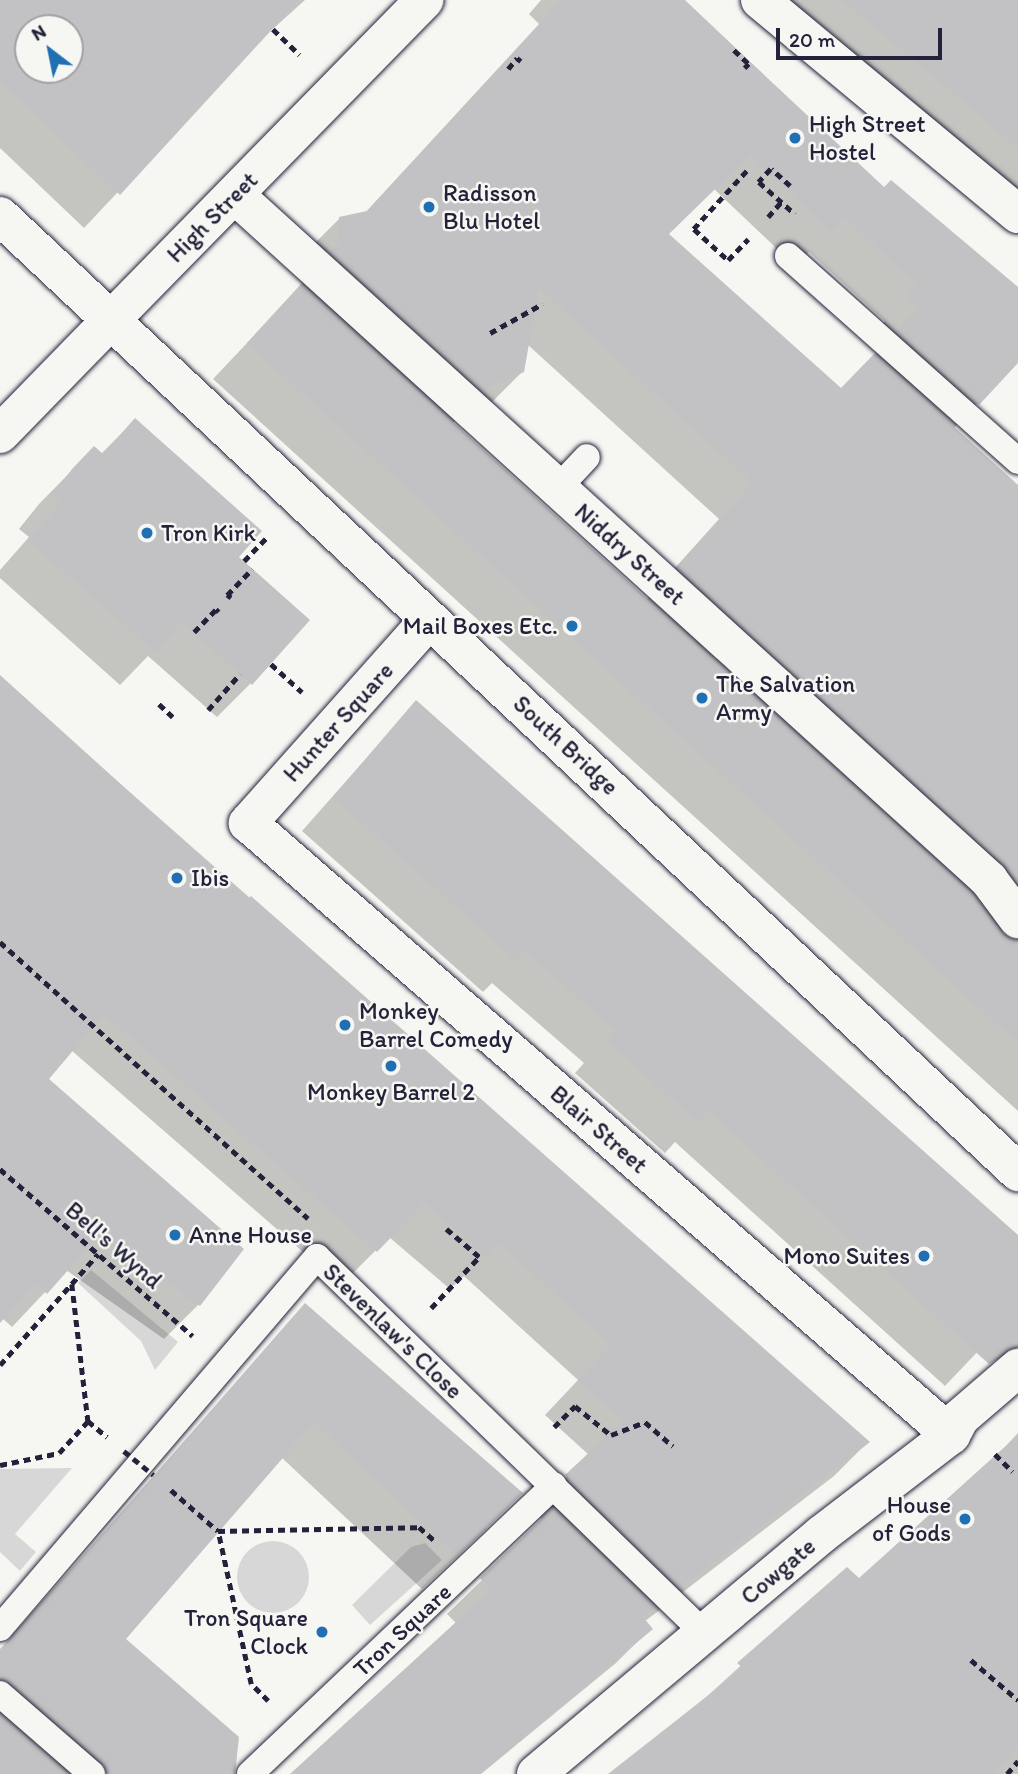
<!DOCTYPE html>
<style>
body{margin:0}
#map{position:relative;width:1018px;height:1774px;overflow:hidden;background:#f6f6f2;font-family:Itim,sans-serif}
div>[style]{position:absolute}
.green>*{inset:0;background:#d7d7d7}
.round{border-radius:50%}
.shadow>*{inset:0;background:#0003}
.building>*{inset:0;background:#c2c2c4}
.path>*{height:4.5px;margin-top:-2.25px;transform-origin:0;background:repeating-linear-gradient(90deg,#22223b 0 7px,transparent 0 12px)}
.roads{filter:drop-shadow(0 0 2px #22223b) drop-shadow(0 0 2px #22223b)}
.lane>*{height:26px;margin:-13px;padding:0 13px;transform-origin:13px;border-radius:13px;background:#f6f6f2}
.street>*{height:38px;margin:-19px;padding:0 19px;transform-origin:19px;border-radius:19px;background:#f6f6f2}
.secondary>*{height:38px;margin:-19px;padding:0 19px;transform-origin:19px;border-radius:19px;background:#f6f6f2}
.primary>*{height:38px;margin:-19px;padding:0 19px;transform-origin:19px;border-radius:19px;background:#f6f6f2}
.path-bridge>*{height:4.5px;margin-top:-2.25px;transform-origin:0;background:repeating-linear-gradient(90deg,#22223b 0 7px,transparent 0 12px)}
.dots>*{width:19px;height:19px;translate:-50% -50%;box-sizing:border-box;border:4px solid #f6f6f2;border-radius:50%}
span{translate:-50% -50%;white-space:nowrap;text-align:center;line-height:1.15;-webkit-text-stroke:5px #f6f6f2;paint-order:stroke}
.poi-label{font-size:24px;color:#22223b}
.left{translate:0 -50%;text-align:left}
.right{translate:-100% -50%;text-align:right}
.street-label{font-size:24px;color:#22223b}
.north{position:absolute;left:14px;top:14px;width:70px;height:70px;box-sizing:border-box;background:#f6f6f2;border:2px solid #a1a1a9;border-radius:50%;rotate:328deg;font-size:19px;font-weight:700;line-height:28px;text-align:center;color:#22223b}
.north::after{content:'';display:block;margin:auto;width:24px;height:32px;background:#1f6fb2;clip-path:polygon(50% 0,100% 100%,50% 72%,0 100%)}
.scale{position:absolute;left:776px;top:28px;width:166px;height:32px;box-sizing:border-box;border:4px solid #22223b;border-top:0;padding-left:9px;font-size:21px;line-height:24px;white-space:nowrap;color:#22223b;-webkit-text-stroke:5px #f6f6f2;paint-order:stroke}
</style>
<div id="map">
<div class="green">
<i style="clip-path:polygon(91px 1270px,178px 1342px,155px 1370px,141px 1341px,78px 1283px)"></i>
<i style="clip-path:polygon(72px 1468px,15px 1534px,36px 1552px,20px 1571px,0 1552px,0 1469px)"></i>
<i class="round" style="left:237px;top:1541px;width:72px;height:72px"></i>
<i style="clip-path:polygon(425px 1543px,442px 1560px,370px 1625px,352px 1605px,411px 1547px)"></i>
</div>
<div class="shadow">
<i style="clip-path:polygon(evenodd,0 0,305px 0,264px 37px,84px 228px,0 148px,0 0,28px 28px,70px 28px,70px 70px,28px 70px,28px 28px)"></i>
<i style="clip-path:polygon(evenodd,541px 0,685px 0,884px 189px,891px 182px,1018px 291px,1018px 361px,954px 428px,1018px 486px,1018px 1111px,213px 379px,298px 289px,303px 281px,304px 254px,340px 218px,364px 214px,539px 24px,529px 14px,541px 0,713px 188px,795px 266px,809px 252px,885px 321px,874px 332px,885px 343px,840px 390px,667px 234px,713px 188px,541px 0,527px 344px,719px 519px,646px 600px,451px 423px,487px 407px,522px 372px,527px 344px)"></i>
<i style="clip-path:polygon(775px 0,1018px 0,1018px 200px)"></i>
<i style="clip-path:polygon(135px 420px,236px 557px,251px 683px,217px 717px,148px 656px,120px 685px,0 578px,0 570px,29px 537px,19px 529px,39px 504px,94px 448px,101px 454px)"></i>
<i style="clip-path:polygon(0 678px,868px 1442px,834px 1476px,644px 1622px,650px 1629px,616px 1663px,481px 1774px,294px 1774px,457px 1624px,447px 1614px,543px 1521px,532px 1510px,589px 1455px,545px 1415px,578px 1380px,464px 1276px,450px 1289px,389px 1237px,341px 1285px,71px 1050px,47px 1079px,241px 1249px,198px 1305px,164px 1339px,66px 1270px,12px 1327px,2px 1318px,0 1321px)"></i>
<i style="clip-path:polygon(416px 702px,1018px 1238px,1018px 1309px,945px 1386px,675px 1142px,665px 1153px,575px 1073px,584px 1063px,492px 983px,483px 992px,302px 831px)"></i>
<i style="clip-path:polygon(305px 1305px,487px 1528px,422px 1589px,281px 1457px,124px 1639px,233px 1774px,0 1774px,0 1649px)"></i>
<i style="clip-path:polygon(1018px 1433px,1018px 1774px,611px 1774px,703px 1700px,847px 1569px,859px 1580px,931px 1526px)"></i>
</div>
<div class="building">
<i style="clip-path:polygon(evenodd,0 0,299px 0,120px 195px,0 81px,0 0,28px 28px,70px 28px,70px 70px,28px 70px,28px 28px)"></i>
<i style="clip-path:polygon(562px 0,684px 0,884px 187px,891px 180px,1018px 287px,1018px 363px,979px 405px,896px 331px,919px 307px,907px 296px,918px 285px,845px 218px,831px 232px,750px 155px,669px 234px,841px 388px,874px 354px,1018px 485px,1018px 882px,1004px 864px,677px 567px,753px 483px,539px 288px,524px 372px,483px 390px,330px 252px,338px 244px,339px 217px,367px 211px)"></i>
<i style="clip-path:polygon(842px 0,1018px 0,1018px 149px,979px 115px)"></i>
<i style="clip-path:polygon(301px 284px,973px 895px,1001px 933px,1018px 940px,1018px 1043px,247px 343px)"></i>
<i style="clip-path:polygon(135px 418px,262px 531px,239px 557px,310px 620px,252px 685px,182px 622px,155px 652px,28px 540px,61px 502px,52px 494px,73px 468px,94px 446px,103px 454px)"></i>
<i style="clip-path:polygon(0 675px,248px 899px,251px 896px,285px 926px,870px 1442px,680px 1588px,565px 1475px,623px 1421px,578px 1380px,611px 1345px,498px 1242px,486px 1256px,424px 1203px,377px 1252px,104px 1014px,49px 1079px,244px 1249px,200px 1306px,99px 1235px,47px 1294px,36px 1283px,0 1323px)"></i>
<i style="clip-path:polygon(416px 700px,1018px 1235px,1018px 1347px,989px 1364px,708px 1111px,698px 1122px,606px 1040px,615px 1030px,525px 951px,517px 961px,333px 797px)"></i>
<i style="clip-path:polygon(305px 1303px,523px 1493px,457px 1556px,314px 1422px,126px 1639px,239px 1737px,235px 1774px,107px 1774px,102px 1762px,10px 1682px,0 1679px,0 1652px)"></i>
<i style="clip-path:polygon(1018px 1435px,1018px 1746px,993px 1774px,608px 1774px,743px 1668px,737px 1663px,847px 1567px,859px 1578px)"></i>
<i style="clip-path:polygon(553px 1508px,655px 1607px,643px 1617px,653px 1629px,480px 1774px,290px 1774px,491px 1590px,480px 1578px)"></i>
<i style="clip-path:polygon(0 1715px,68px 1774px,0 1774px)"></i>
</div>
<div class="path">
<i style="left:273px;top:29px;width:37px;rotate:44deg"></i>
<i style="left:734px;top:50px;width:21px;rotate:43deg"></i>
<i style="left:749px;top:64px;width:6px;rotate:135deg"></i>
<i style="left:508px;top:69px;width:14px;rotate:-51deg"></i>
<i style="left:517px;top:58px;width:5px;rotate:37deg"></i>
<i style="left:747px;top:171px;width:79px;rotate:132.4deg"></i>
<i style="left:694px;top:229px;width:46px;rotate:42.4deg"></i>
<i style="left:728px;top:260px;width:29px;rotate:-46deg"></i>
<i style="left:790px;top:186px;width:25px;rotate:-138deg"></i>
<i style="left:771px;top:169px;width:18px;rotate:133deg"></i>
<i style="left:759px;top:182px;width:48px;rotate:41.6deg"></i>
<i style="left:768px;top:217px;width:20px;rotate:-49deg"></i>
<i style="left:490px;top:333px;width:60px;rotate:-29.1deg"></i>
<i style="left:244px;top:561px;width:35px;rotate:-46deg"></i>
<i style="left:231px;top:598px;width:5px;rotate:-143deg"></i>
<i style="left:227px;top:595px;width:36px;rotate:-46deg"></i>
<i style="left:194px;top:632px;width:32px;rotate:-46deg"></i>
<i style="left:216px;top:609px;width:4px;rotate:45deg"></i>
<i style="left:271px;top:664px;width:42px;rotate:42.1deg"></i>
<i style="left:159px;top:704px;width:19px;rotate:43deg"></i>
<i style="left:208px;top:710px;width:48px;rotate:-48.4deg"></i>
<i style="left:0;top:942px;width:414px;rotate:41.9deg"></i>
<i style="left:0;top:1169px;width:255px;rotate:40.9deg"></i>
<i style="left:72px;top:1284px;width:138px;rotate:83.3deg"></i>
<i style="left:431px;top:1308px;width:70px;rotate:-46.7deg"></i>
<i style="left:479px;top:1257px;width:43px;rotate:-139.7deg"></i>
<i style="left:0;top:1365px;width:148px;rotate:-48.6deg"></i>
<i style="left:554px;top:1427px;width:30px;rotate:-45deg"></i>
<i style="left:575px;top:1406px;width:46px;rotate:38.9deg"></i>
<i style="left:611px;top:1435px;width:36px;rotate:-21deg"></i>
<i style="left:645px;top:1422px;width:37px;rotate:41deg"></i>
<i style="left:995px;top:1454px;width:25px;rotate:45deg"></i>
<i style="left:0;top:1465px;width:60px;rotate:-11.5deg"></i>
<i style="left:59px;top:1453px;width:43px;rotate:-47.8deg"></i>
<i style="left:88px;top:1421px;width:25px;rotate:40deg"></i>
<i style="left:171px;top:1490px;width:62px;rotate:41.1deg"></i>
<i style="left:971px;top:1660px;width:62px;rotate:40.4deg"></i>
<i style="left:268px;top:1701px;width:24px;rotate:-135deg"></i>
<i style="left:251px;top:1684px;width:157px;rotate:-102.2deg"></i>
<i style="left:218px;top:1531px;width:201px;rotate:-1.1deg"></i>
<i style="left:419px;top:1527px;width:20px;rotate:41deg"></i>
<i style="left:1007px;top:1774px;width:17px;rotate:-50deg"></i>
</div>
<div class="roads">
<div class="lane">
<i style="left:788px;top:256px;width:308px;rotate:41.7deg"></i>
<i style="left:558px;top:488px;width:42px;rotate:-46.9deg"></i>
<i style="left:0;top:1628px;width:488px;rotate:-49.5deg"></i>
<i style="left:317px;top:1257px;width:541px;rotate:44.18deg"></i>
<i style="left:0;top:1694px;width:122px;rotate:41deg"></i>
<i style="left:250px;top:1774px;width:419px;rotate:-43.5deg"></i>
</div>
<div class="street">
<i style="left:760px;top:0;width:335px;rotate:39.7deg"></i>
<i style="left:235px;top:195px;width:1019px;rotate:42.25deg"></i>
<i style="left:989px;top:880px;width:49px;rotate:53.4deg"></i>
<i style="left:0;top:434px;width:159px;rotate:-45.8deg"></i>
<i style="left:428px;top:621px;width:271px;rotate:131.7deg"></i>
<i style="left:248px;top:823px;width:932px;rotate:41.04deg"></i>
</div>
<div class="secondary">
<i style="left:111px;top:320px;width:448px;rotate:-45.6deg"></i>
<i style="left:536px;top:1774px;width:373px;rotate:-40deg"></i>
<i style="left:822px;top:1534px;width:163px;rotate:-37.5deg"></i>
<i style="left:951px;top:1435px;width:19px;rotate:-62deg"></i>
<i style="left:960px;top:1418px;width:77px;rotate:-40.8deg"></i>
</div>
<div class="primary">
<i style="left:0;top:216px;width:1397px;rotate:43.2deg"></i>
</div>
</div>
<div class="path-bridge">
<i style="left:124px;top:1451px;width:38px;rotate:39deg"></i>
</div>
<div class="dots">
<i style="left:795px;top:138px;background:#1f6fb2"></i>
<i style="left:429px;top:207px;background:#1f6fb2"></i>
<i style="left:147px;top:533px;background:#1f6fb2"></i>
<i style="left:572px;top:626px;background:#1f6fb2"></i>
<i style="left:702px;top:698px;background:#1f6fb2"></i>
<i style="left:177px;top:878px;background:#1f6fb2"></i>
<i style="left:345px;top:1025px;background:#1f6fb2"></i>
<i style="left:391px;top:1066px;background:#1f6fb2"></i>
<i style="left:175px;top:1235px;background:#1f6fb2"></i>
<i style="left:924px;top:1256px;background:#1f6fb2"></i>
<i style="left:965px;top:1519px;background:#1f6fb2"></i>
<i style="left:322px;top:1632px;background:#1f6fb2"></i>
</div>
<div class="poi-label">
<span class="left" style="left:809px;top:138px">High Street<br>Hostel</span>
<span class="left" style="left:443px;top:207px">Radisson<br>Blu Hotel</span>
<span class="left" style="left:161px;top:533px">Tron Kirk</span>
<span class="right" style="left:558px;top:626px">Mail Boxes Etc.</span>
<span class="left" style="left:716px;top:698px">The Salvation<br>Army</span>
<span class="left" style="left:191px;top:878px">Ibis</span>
<span class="left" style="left:359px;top:1025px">Monkey<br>Barrel Comedy</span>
<span style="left:391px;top:1092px">Monkey Barrel 2</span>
<span class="left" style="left:189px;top:1235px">Anne House</span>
<span class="right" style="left:910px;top:1256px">Mono Suites</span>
<span class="right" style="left:951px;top:1519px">House<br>of Gods</span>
<span class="right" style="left:308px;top:1632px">Tron Square<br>Clock</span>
</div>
<div class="street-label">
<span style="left:212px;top:217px;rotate:-45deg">High Street</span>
<span style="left:630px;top:554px;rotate:42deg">Niddry Street</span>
<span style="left:338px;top:722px;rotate:-48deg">Hunter Square</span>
<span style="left:566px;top:745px;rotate:43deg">South Bridge</span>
<span style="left:599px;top:1129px;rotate:41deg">Blair Street</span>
<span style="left:114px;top:1245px;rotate:41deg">Bell's Wynd</span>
<span style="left:393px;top:1331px;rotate:44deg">Stevenlaw's Close</span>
<span style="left:778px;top:1571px;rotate:-40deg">Cowgate</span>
<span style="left:402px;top:1630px;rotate:-43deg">Tron Square</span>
</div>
<div class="north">N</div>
<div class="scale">20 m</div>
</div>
